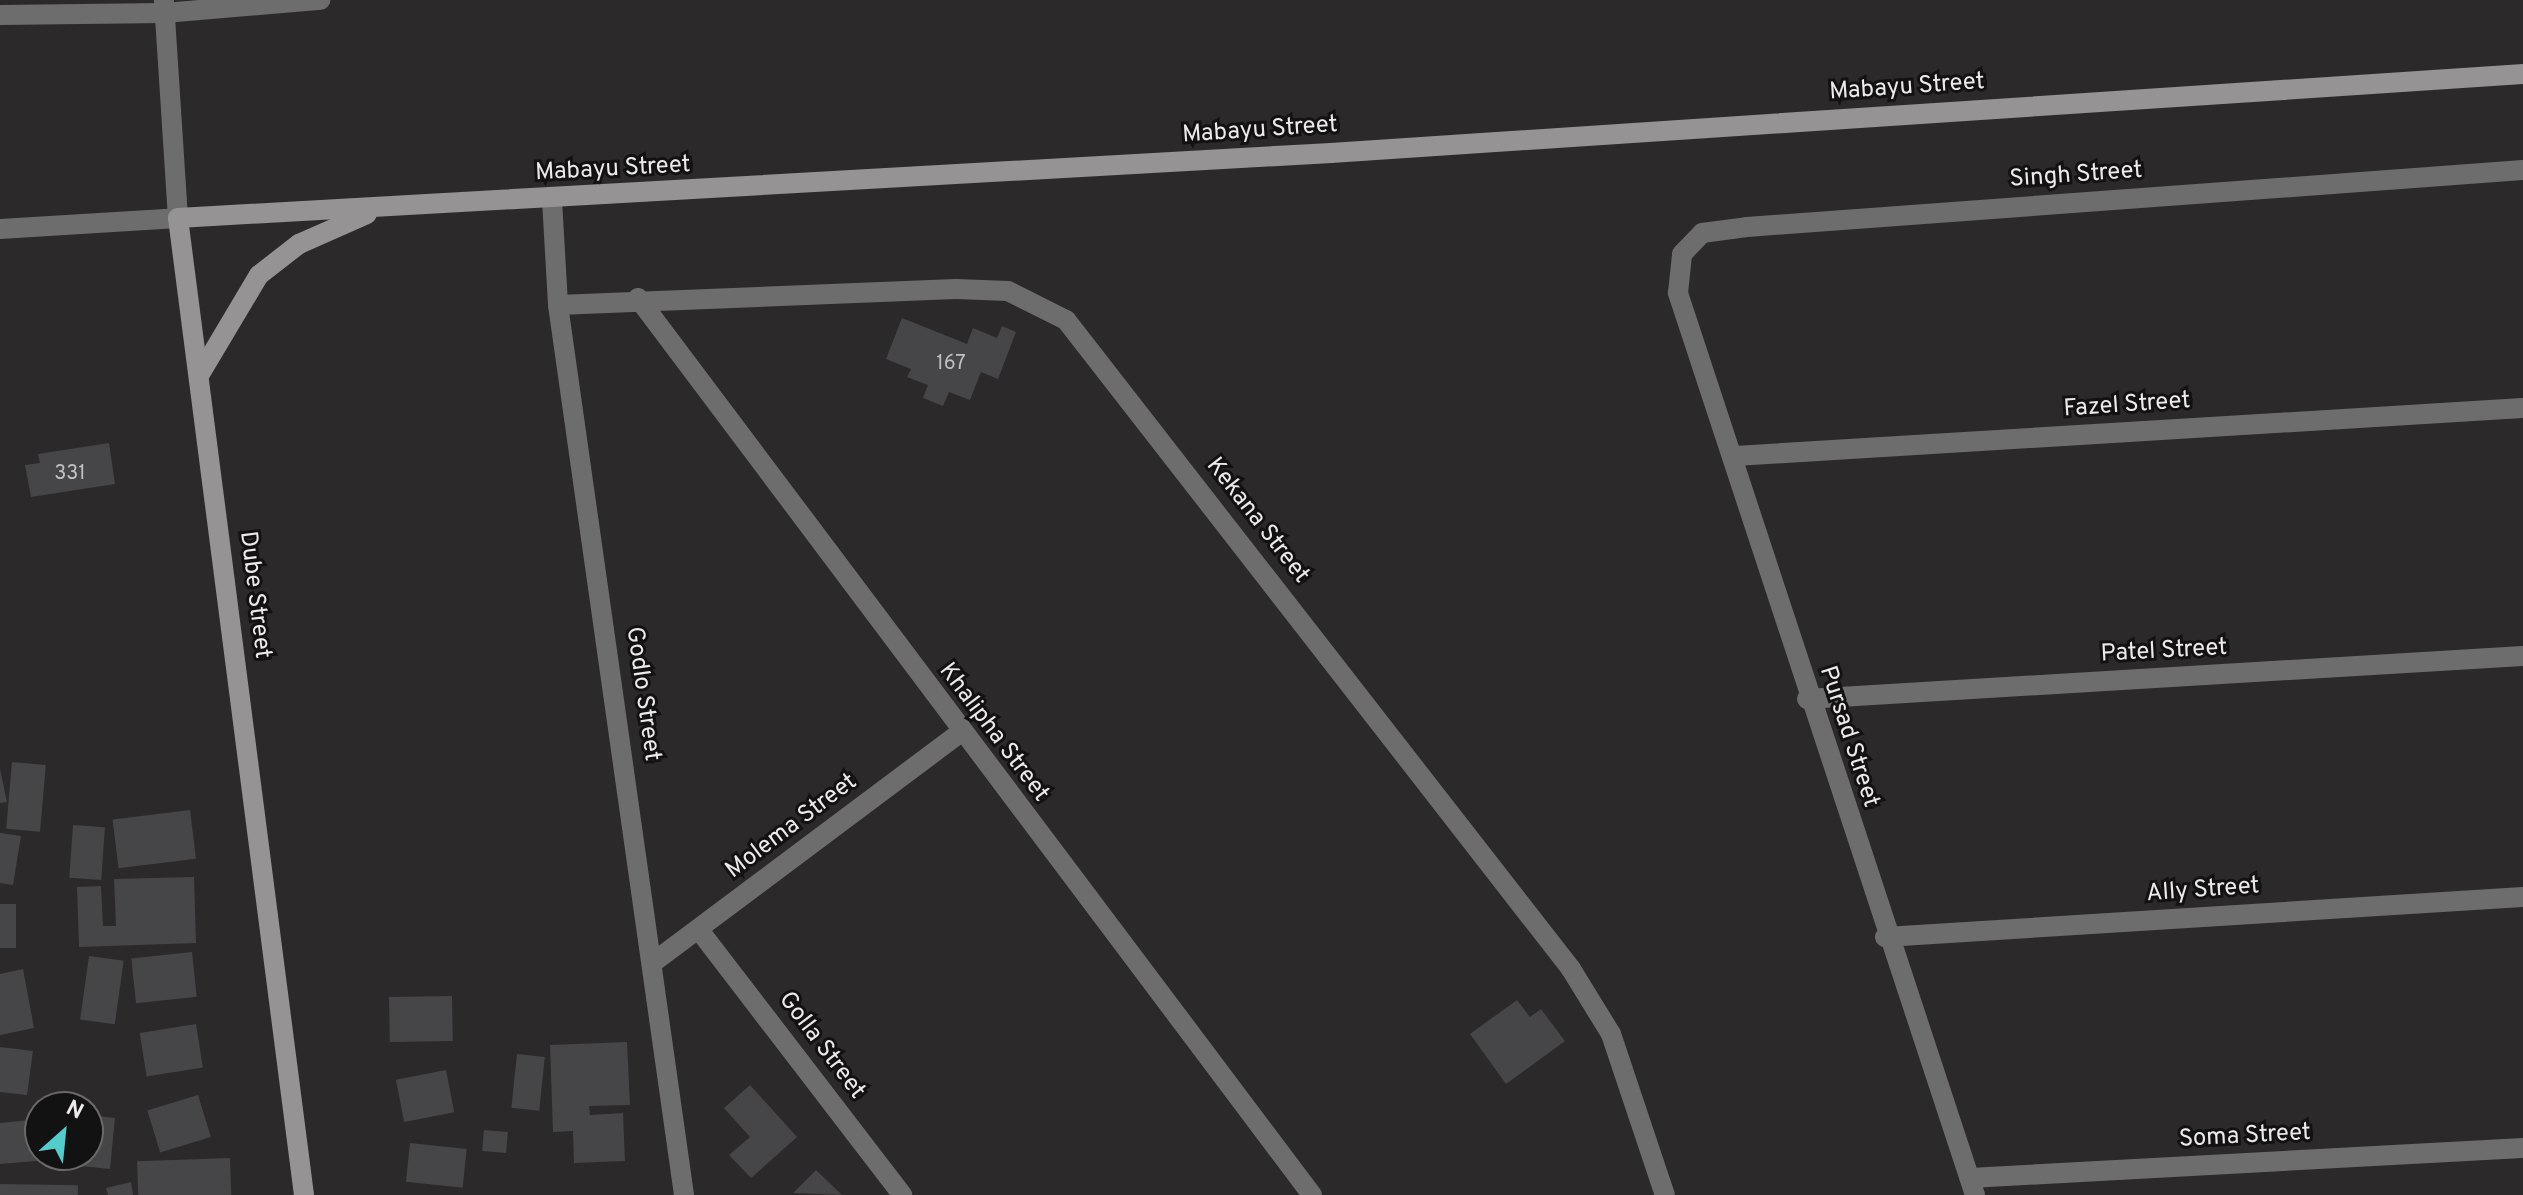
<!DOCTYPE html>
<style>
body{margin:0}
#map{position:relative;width:2523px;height:1195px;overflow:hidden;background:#2c292a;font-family:Overpass,sans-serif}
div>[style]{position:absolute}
.building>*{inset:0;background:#464547;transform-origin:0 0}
.street>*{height:20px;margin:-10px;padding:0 10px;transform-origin:10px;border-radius:10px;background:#6e6d6d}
.secondary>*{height:20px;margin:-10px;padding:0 10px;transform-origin:10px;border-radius:10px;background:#959393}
span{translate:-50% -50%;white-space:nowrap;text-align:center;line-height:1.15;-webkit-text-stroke:6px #131213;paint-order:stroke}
.number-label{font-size:20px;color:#c2c1c2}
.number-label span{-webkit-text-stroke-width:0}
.street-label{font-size:24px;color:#eceaeb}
.north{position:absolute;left:24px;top:1091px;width:80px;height:80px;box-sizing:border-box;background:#131213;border:2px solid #6a6869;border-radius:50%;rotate:27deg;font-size:22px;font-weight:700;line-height:32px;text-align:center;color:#eceaeb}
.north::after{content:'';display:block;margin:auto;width:28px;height:36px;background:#53cdcb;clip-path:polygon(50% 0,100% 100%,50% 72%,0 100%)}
</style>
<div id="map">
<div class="building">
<i style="clip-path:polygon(902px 318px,967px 344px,973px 328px,997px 338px,1002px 326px,1016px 332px,998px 379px,981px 372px,970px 400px,949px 392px,943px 406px,923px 398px,928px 385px,907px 377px,911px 369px,886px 359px)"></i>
<i style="clip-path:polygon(109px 443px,115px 484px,31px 497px,25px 465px,40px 463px,38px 454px)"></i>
<i style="left:12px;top:762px;width:34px;height:67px;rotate:5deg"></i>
<i style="clip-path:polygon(0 769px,7px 802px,0 803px)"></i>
<i style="left:190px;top:810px;width:49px;height:78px;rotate:83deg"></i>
<i style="left:73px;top:825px;width:32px;height:53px;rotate:4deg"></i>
<i style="clip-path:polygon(0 833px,21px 836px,13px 885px,0 883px)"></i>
<i style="clip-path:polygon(194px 877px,196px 943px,79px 947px,77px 887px,101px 886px,103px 926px,116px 926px,114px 879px)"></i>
<i style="left:0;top:904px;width:16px;height:44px"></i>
<i style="left:192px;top:952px;width:45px;height:61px;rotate:84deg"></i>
<i style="left:89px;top:956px;width:35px;height:64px;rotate:8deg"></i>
<i style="clip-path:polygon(23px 969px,34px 1028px,0 1035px,0 974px)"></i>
<i style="left:452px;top:996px;width:45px;height:63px;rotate:89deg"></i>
<i style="clip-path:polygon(1517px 1000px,1530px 1017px,1541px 1009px,1565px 1041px,1506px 1084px,1470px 1034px)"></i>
<i style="left:196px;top:1024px;width:44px;height:57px;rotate:81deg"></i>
<i style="clip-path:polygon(627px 1042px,630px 1105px,589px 1106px,590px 1115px,623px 1113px,625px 1161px,574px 1163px,573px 1131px,553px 1132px,550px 1045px)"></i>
<i style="clip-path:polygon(0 1047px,33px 1051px,27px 1095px,0 1092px)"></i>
<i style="left:517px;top:1054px;width:28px;height:54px;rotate:6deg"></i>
<i style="left:446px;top:1070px;width:43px;height:51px;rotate:79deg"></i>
<i style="clip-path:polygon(750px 1085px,797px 1137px,751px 1178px,729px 1155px,750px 1137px,724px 1108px)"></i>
<i style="left:198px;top:1095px;width:44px;height:53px;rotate:73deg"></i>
<i style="clip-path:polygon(88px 1115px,115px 1118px,110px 1169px,61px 1164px,62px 1155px,88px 1155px)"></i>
<i style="clip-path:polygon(40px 1119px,40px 1155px,48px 1160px,0 1164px,0 1123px)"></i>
<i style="left:484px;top:1130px;width:24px;height:21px;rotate:5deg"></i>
<i style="left:410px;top:1143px;width:57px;height:39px;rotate:6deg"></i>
<i style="left:230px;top:1158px;width:37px;height:93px;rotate:88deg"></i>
<i style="clip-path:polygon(816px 1170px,842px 1195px,793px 1193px)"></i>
<i style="clip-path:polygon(131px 1182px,133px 1195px,108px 1195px,106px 1188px)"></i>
<i style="left:0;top:1184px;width:78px;height:11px;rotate:1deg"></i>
</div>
<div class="street">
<i style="left:0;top:15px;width:164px;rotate:-0.7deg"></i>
<i style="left:164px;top:13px;width:157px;rotate:-4.8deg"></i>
<i style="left:552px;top:200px;width:105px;rotate:86.7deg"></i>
<i style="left:558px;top:305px;width:899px;rotate:81.94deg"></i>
<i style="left:0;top:229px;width:178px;rotate:-3.5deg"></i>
<i style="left:178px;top:218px;width:218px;rotate:-93.7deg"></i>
<i style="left:638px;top:298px;width:1122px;rotate:53.08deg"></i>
<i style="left:558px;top:305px;width:398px;rotate:-2.3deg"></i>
<i style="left:956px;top:289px;width:52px;rotate:2.2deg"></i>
<i style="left:1008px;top:291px;width:65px;rotate:26.6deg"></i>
<i style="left:1066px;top:320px;width:822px;rotate:52.11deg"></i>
<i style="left:1571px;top:969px;width:76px;rotate:58.4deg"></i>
<i style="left:1611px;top:1034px;width:170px;rotate:71.5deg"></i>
<i style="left:1735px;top:456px;width:789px;rotate:-3.49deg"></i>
<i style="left:1807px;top:699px;width:717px;rotate:-3.44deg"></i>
<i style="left:699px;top:930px;width:334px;rotate:52.5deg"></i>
<i style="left:1885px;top:937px;width:639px;rotate:-3.59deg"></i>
<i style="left:655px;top:961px;width:381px;rotate:-36.8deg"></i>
<i style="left:1970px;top:1178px;width:554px;rotate:-3.11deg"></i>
<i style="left:1975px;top:1195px;width:950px;rotate:-108.23deg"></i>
<i style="left:1678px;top:293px;width:39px;rotate:-84deg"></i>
<i style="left:1682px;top:254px;width:29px;rotate:-46deg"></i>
<i style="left:1702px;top:233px;width:45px;rotate:-7.6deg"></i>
<i style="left:1747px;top:227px;width:778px;rotate:-4.2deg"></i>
</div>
<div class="secondary">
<i style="left:200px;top:374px;width:115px;rotate:-59.2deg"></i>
<i style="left:259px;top:275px;width:51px;rotate:-37.8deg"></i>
<i style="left:299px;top:244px;width:74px;rotate:-23.8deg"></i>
<i style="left:304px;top:1195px;width:985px;rotate:-97.35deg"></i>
<i style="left:178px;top:218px;width:1155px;rotate:-3.23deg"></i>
<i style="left:1331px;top:153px;width:1195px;rotate:-3.79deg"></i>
</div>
<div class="number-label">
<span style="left:951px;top:364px">167</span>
<span style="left:70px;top:474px">331</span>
</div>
<div class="street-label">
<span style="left:1907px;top:88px;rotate:-4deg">Mabayu Street</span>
<span style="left:1260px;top:131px;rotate:-4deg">Mabayu Street</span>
<span style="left:613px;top:170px;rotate:-3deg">Mabayu Street</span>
<span style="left:2076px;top:176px;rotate:-4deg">Singh Street</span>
<span style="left:2127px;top:406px;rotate:-4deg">Fazel Street</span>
<span style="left:1257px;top:521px;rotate:52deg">Kekana Street</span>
<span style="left:254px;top:595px;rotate:83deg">Dube Street</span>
<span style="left:2164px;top:652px;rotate:-3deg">Patel Street</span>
<span style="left:642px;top:694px;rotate:82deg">Godlo Street</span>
<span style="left:993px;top:733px;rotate:53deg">Khalipha Street</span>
<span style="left:1848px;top:737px;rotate:72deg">Pursad Street</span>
<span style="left:792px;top:827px;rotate:-37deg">Molema Street</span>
<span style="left:2203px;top:891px;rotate:-4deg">Ally Street</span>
<span style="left:821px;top:1046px;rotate:53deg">Golla Street</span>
<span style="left:2245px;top:1137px;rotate:-3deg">Soma Street</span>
</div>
<div class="north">N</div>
</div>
